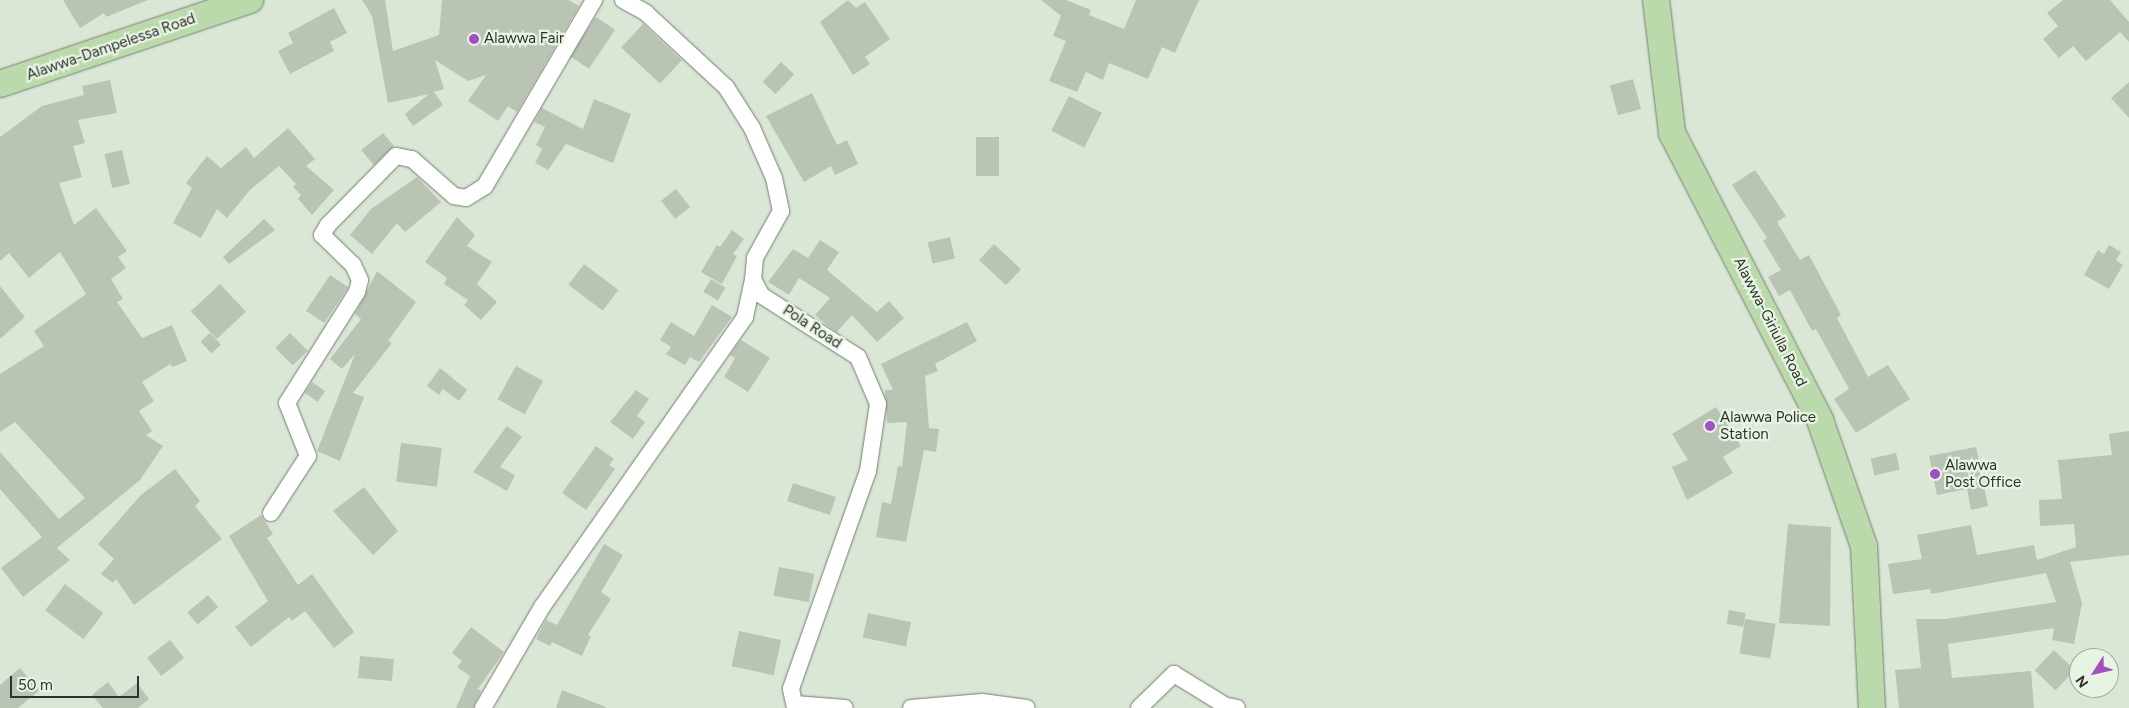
<!DOCTYPE html>
<style>
body{margin:0}
#map{position:relative;width:2129px;height:708px;overflow:hidden;background:#dbe7d6;font-family:Figtree,sans-serif}
div>[style]{position:absolute}
.building>*{inset:0;background:#b9c4b5;transform-origin:0 0}
.roads{filter:drop-shadow(0 0 1px #747e6f) drop-shadow(0 0 1px #747e6f)}
.street>*{height:16px;margin:-8px;padding:0 8px;transform-origin:8px;border-radius:8px;background:#fff}
.primary>*{height:26px;margin:-13px;padding:0 13px;transform-origin:13px;border-radius:13px;background:#bbdaac}
.dots>*{width:14px;height:14px;translate:-50% -50%;box-sizing:border-box;border:2px solid #e8f4e3;border-radius:50%}
span{translate:-50% -50%;white-space:nowrap;text-align:center;line-height:1.15;-webkit-text-stroke:4.5px #e8f4e3;paint-order:stroke}
.poi-label{font-size:15px;color:#2e322c}
.left{translate:0 -50%;text-align:left}
.street-label{font-size:15px;color:#2e322c}
.north{position:absolute;left:2069px;top:648px;width:50px;height:50px;box-sizing:border-box;background:#e8f4e3;border:1px solid #9ea69a;border-radius:50%;rotate:235deg;font-size:14px;font-weight:700;line-height:20px;text-align:center;color:#2e322c}
.north::after{content:'';display:block;margin:auto;width:18px;height:22px;background:#a150bf;clip-path:polygon(50% 0,100% 100%,50% 72%,0 100%)}
.scale{position:absolute;left:10px;top:676px;width:129px;height:22px;box-sizing:border-box;border:2px solid #2e322c;border-top:0;padding-left:6px;font-size:15px;line-height:18px;white-space:nowrap;color:#2e322c;-webkit-text-stroke:4px #e8f4e3;paint-order:stroke}
</style>
<div id="map">
<div class="building">
<i style="clip-path:polygon(63px 0,148px 0,106px 17px,104px 13px,80px 28px)"></i>
<i style="clip-path:polygon(362px 0,385px 0,393px 51px,439px 35px,442px 0,568px 0,579px 6px,517px 112px,508px 106px,498px 121px,468px 101px,486px 75px,468px 81px,435px 60px,444px 89px,434px 92px,443px 105px,413px 126px,405px 114px,429px 94px,388px 103px,372px 16px)"></i>
<i style="clip-path:polygon(848px 0,856px 8px,865px 2px,890px 39px,865px 57px,870px 64px,853px 75px,820px 22px)"></i>
<i style="clip-path:polygon(1041px 0,1066px 0,1091px 10px,1089px 15px,1124px 29px,1136px 0,1199px 0,1175px 53px,1162px 47px,1148px 79px,1109px 63px,1103px 80px,1086px 72px,1077px 92px,1049px 81px,1066px 41px,1053px 36px,1061px 16px)"></i>
<i style="clip-path:polygon(2063px 0,2110px 0,2129px 22px,2129px 42px,2120px 32px,2086px 61px,2073px 46px,2059px 58px,2043px 39px,2058px 26px,2047px 13px)"></i>
<i style="clip-path:polygon(334px 8px,347px 33px,330px 42px,334px 51px,290px 74px,278px 51px,293px 43px,288px 33px)"></i>
<i style="left:596px;top:17px;width:23px;height:47px;rotate:34deg"></i>
<i style="left:643px;top:24px;width:53px;height:32px;rotate:43deg"></i>
<i style="left:781px;top:62px;width:18px;height:27px;rotate:43deg"></i>
<i style="left:1633px;top:79px;width:31px;height:24px;rotate:75deg"></i>
<i style="clip-path:polygon(110px 80px,117px 113px,78px 120px,85px 143px,73px 146px,82px 177px,59px 183px,74px 225px,96px 208px,127px 251px,118px 257px,126px 268px,111px 279px,123px 299px,117px 302px,142px 338px,172px 325px,187px 361px,172px 367px,170px 364px,142px 382px,154px 401px,139px 411px,152px 431px,146px 435px,163px 446px,140px 480px,57px 548px,70px 560px,23px 597px,1px 568px,42px 537px,0 489px,0 452px,59px 519px,85px 498px,15px 422px,0 432px,0 374px,44px 346px,34px 331px,86px 294px,60px 252px,29px 278px,9px 253px,0 261px,0 137px,42px 106px,84px 95px,82px 86px)"></i>
<i style="clip-path:polygon(2129px 82px,2129px 118px,2111px 98px)"></i>
<i style="clip-path:polygon(812px 93px,837px 145px,847px 140px,858px 164px,835px 175px,831px 166px,804px 182px,766px 116px)"></i>
<i style="left:1069px;top:96px;width:37px;height:39px;rotate:27deg"></i>
<i style="clip-path:polygon(594px 99px,631px 114px,613px 163px,566px 144px,548px 170px,535px 163px,542px 149px,536px 145px,545px 127px,534px 122px,542px 108px,583px 129px)"></i>
<i style="clip-path:polygon(288px 128px,315px 159px,306px 166px,334px 190px,312px 215px,298px 199px,301px 195px,293px 187px,296px 184px,279px 166px,250px 190px,227px 218px,217px 209px,201px 238px,173px 223px,192px 188px,186px 183px,207px 156px,221px 168px,246px 147px,254px 158px)"></i>
<i style="clip-path:polygon(383px 133px,394px 146px,374px 165px,361px 150px)"></i>
<i style="left:976px;top:137px;width:23px;height:39px"></i>
<i style="left:122px;top:150px;width:35px;height:18px;rotate:77deg"></i>
<i style="clip-path:polygon(1755px 170px,1786px 216px,1777px 222px,1800px 260px,1809px 255px,1841px 315px,1837px 318px,1868px 377px,1888px 365px,1910px 399px,1856px 433px,1834px 399px,1849px 389px,1816px 329px,1812px 331px,1790px 290px,1779px 296px,1768px 277px,1781px 270px,1763px 241px,1767px 238px,1732px 185px)"></i>
<i style="clip-path:polygon(417px 177px,441px 202px,405px 232px,397px 223px,372px 254px,350px 235px,371px 209px)"></i>
<i style="left:676px;top:189px;width:23px;height:19px;rotate:52deg"></i>
<i style="clip-path:polygon(457px 217px,475px 235px,467px 246px,492px 262px,477px 284px,497px 302px,481px 320px,464px 305px,468px 300px,444px 284px,447px 278px,425px 262px)"></i>
<i style="clip-path:polygon(264px 219px,275px 230px,229px 264px,223px 257px)"></i>
<i style="clip-path:polygon(732px 230px,744px 239px,733px 254px,737px 256px,722px 284px,701px 272px,717px 245px,720px 247px)"></i>
<i style="left:950px;top:237px;width:22px;height:23px;rotate:77deg"></i>
<i style="clip-path:polygon(820px 240px,839px 252px,827px 270px,877px 312px,889px 301px,904px 318px,877px 342px,852px 315px,837px 332px,827px 325px,815px 315px,830px 298px,799px 278px,789px 295px,768px 282px,793px 249px,808px 258px)"></i>
<i style="left:994px;top:244px;width:37px;height:22px;rotate:43deg"></i>
<i style="clip-path:polygon(2109px 245px,2121px 252px,2116px 260px,2123px 265px,2109px 289px,2084px 275px,2098px 250px,2104px 254px)"></i>
<i style="left:584px;top:264px;width:43px;height:26px;rotate:37deg"></i>
<i style="clip-path:polygon(377px 271px,416px 302px,388px 341px,392px 343px,353px 393px,364px 397px,340px 461px,317px 451px,355px 354px,342px 369px,330px 359px,361px 319px,355px 314px)"></i>
<i style="left:330px;top:275px;width:22px;height:43px;rotate:34deg"></i>
<i style="left:711px;top:279px;width:17px;height:15px;rotate:31deg"></i>
<i style="left:220px;top:284px;width:38px;height:40px;rotate:47deg"></i>
<i style="clip-path:polygon(0 286px,25px 317px,0 339px)"></i>
<i style="clip-path:polygon(712px 305px,732px 317px,699px 362px,690px 357px,685px 365px,666px 354px,671px 347px,660px 340px,671px 322px,694px 336px)"></i>
<i style="clip-path:polygon(967px 322px,977px 341px,935px 364px,938px 371px,925px 376px,929px 428px,939px 429px,936px 452px,924px 450px,906px 542px,876px 537px,882px 502px,891px 504px,898px 466px,902px 467px,907px 422px,887px 423px,885px 390px,893px 390px,881px 364px)"></i>
<i style="left:210px;top:333px;width:16px;height:13px;rotate:47deg"></i>
<i style="left:290px;top:333px;width:25px;height:21px;rotate:45deg"></i>
<i style="clip-path:polygon(741px 340px,770px 358px,748px 392px,724px 377px,735px 358px,730px 355px)"></i>
<i style="left:516px;top:366px;width:31px;height:38px;rotate:29deg"></i>
<i style="clip-path:polygon(440px 368px,467px 390px,459px 401px,443px 389px,439px 395px,427px 386px)"></i>
<i style="left:312px;top:382px;width:16px;height:13px;rotate:35deg"></i>
<i style="clip-path:polygon(636px 390px,649px 399px,637px 416px,645px 422px,633px 439px,610px 422px)"></i>
<i style="clip-path:polygon(1716px 407px,1741px 446px,1723px 457px,1733px 473px,1687px 500px,1672px 467px,1688px 460px,1672px 434px)"></i>
<i style="clip-path:polygon(507px 426px,522px 437px,500px 467px,515px 475px,507px 491px,473px 472px)"></i>
<i style="clip-path:polygon(2129px 431px,2129px 555px,2070px 562px,2082px 603px,2074px 644px,2052px 640px,2054px 628px,1948px 644px,1952px 678px,2031px 671px,2034px 708px,1899px 708px,1895px 670px,1921px 668px,1916px 619px,1945px 619px,2056px 602px,2046px 573px,1931px 594px,1930px 589px,1893px 594px,1888px 564px,1922px 559px,1917px 535px,1971px 525px,1977px 555px,2034px 545px,2037px 560px,2076px 547px,2074px 524px,2040px 526px,2039px 500px,2062px 499px,2058px 460px,2112px 455px,2109px 434px)"></i>
<i style="left:401px;top:443px;width:41px;height:39px;rotate:7deg"></i>
<i style="clip-path:polygon(596px 446px,614px 459px,609px 465px,615px 469px,586px 510px,562px 493px)"></i>
<i style="clip-path:polygon(1976px 447px,1988px 506px,1971px 510px,1967px 489px,1937px 495px,1929px 456px)"></i>
<i style="left:1896px;top:453px;width:17px;height:26px;rotate:77deg"></i>
<i style="clip-path:polygon(175px 469px,200px 501px,195px 506px,222px 539px,134px 605px,116px 579px,113px 583px,101px 574px,114px 559px,98px 544px,141px 495px)"></i>
<i style="left:793px;top:483px;width:45px;height:19px;rotate:18deg"></i>
<i style="clip-path:polygon(364px 487px,398px 531px,373px 555px,333px 511px)"></i>
<i style="clip-path:polygon(261px 515px,273px 534px,267px 538px,298px 585px,312px 574px,354px 632px,334px 648px,305px 611px,292px 621px,289px 617px,251px 647px,235px 627px,268px 601px,229px 536px)"></i>
<i style="clip-path:polygon(1788px 524px,1831px 527px,1830px 626px,1779px 623px)"></i>
<i style="clip-path:polygon(604px 544px,623px 555px,601px 592px,611px 599px,588px 635px,591px 636px,582px 656px,552px 642px,550px 646px,536px 639px,546px 620px,557px 625px)"></i>
<i style="left:779px;top:567px;width:36px;height:29px;rotate:11deg"></i>
<i style="left:65px;top:584px;width:48px;height:33px;rotate:37deg"></i>
<i style="left:208px;top:595px;width:16px;height:27px;rotate:50deg"></i>
<i style="left:1729px;top:610px;width:17px;height:14px;rotate:10deg"></i>
<i style="left:868px;top:613px;width:44px;height:25px;rotate:12deg"></i>
<i style="left:1745px;top:619px;width:31px;height:35px;rotate:9deg"></i>
<i style="clip-path:polygon(471px 627px,504px 652px,478px 689px,481px 691px,473px 708px,456px 708px,470px 676px,457px 667px,462px 661px,452px 653px)"></i>
<i style="left:739px;top:631px;width:43px;height:36px;rotate:12deg"></i>
<i style="left:170px;top:640px;width:23px;height:29px;rotate:52deg"></i>
<i style="left:2054px;top:650px;width:29px;height:28px;rotate:44deg"></i>
<i style="left:360px;top:656px;width:34px;height:22px;rotate:5deg"></i>
<i style="clip-path:polygon(20px 668px,39px 691px,18px 708px,0 708px,0 685px)"></i>
<i style="clip-path:polygon(108px 682px,119px 697px,137px 683px,149px 699px,138px 708px,103px 708px,92px 695px)"></i>
<i style="clip-path:polygon(562px 690px,606px 707px,605px 708px,556px 708px)"></i>
</div>
<div class="roads">
<div class="street">
<i style="left:623px;top:0;width:26px;rotate:29deg"></i>
<i style="left:646px;top:13px;width:109px;rotate:42.8deg"></i>
<i style="left:726px;top:87px;width:49px;rotate:57.6deg"></i>
<i style="left:752px;top:128px;width:55px;rotate:66.3deg"></i>
<i style="left:774px;top:178px;width:34px;rotate:78deg"></i>
<i style="left:781px;top:211px;width:54px;rotate:119deg"></i>
<i style="left:755px;top:258px;width:21px;rotate:95deg"></i>
<i style="left:753px;top:279px;width:18px;rotate:63deg"></i>
<i style="left:761px;top:295px;width:115px;rotate:32.6deg"></i>
<i style="left:858px;top:357px;width:51px;rotate:66.9deg"></i>
<i style="left:878px;top:404px;width:68px;rotate:98.5deg"></i>
<i style="left:868px;top:471px;width:231px;rotate:109.5deg"></i>
<i style="left:791px;top:689px;width:19px;rotate:78deg"></i>
<i style="left:271px;top:513px;width:68px;rotate:-57deg"></i>
<i style="left:308px;top:456px;width:57px;rotate:-111.6deg"></i>
<i style="left:287px;top:403px;width:131px;rotate:-57.8deg"></i>
<i style="left:357px;top:292px;width:12px;rotate:-76deg"></i>
<i style="left:360px;top:280px;width:17px;rotate:-115deg"></i>
<i style="left:353px;top:265px;width:43px;rotate:-135.9deg"></i>
<i style="left:322px;top:235px;width:12px;rotate:-59deg"></i>
<i style="left:328px;top:225px;width:97px;rotate:-45.4deg"></i>
<i style="left:396px;top:156px;width:16px;rotate:11deg"></i>
<i style="left:412px;top:159px;width:56px;rotate:41.4deg"></i>
<i style="left:454px;top:196px;width:12px;rotate:9deg"></i>
<i style="left:466px;top:198px;width:22px;rotate:-32deg"></i>
<i style="left:485px;top:186px;width:216px;rotate:-59.6deg"></i>
<i style="left:795px;top:704px;width:50px;rotate:4.6deg"></i>
<i style="left:483px;top:708px;width:117px;rotate:-59.7deg"></i>
<i style="left:542px;top:607px;width:354px;rotate:-55deg"></i>
<i style="left:745px;top:317px;width:39px;rotate:-78deg"></i>
<i style="left:911px;top:708px;width:71px;rotate:-4.8deg"></i>
<i style="left:982px;top:702px;width:45px;rotate:7.6deg"></i>
<i style="left:1139px;top:708px;width:49px;rotate:-44.2deg"></i>
<i style="left:1174px;top:674px;width:61px;rotate:31.6deg"></i>
<i style="left:1226px;top:706px;width:11px;rotate:10deg"></i>
</div>
<div class="primary">
<i style="left:1656px;top:0;width:134px;rotate:83.1deg"></i>
<i style="left:1672px;top:133px;width:323px;rotate:62.7deg"></i>
<i style="left:1820px;top:420px;width:133px;rotate:70.8deg"></i>
<i style="left:1864px;top:546px;width:162px;rotate:87.2deg"></i>
<i style="left:0;top:84px;width:264px;rotate:-18.6deg"></i>
</div>
</div>
<div class="dots">
<i style="left:474px;top:39px;background:#a150bf"></i>
<i style="left:1710px;top:426px;background:#a150bf"></i>
<i style="left:1935px;top:474px;background:#a150bf"></i>
</div>
<div class="poi-label">
<span class="left" style="left:484px;top:39px">Alawwa Fair</span>
<span class="left" style="left:1720px;top:426px">Alawwa Police<br>Station</span>
<span class="left" style="left:1945px;top:474px">Alawwa<br>Post Office</span>
</div>
<div class="street-label">
<span style="left:111px;top:47px;rotate:-19deg">Alawwa-Dampelessa Road</span>
<span style="left:1770px;top:322px;rotate:63deg">Alawwa-Giriulla Road</span>
<span style="left:812px;top:327px;rotate:33deg">Pola Road</span>
</div>
<div class="north">N</div>
<div class="scale">50 m</div>
</div>
